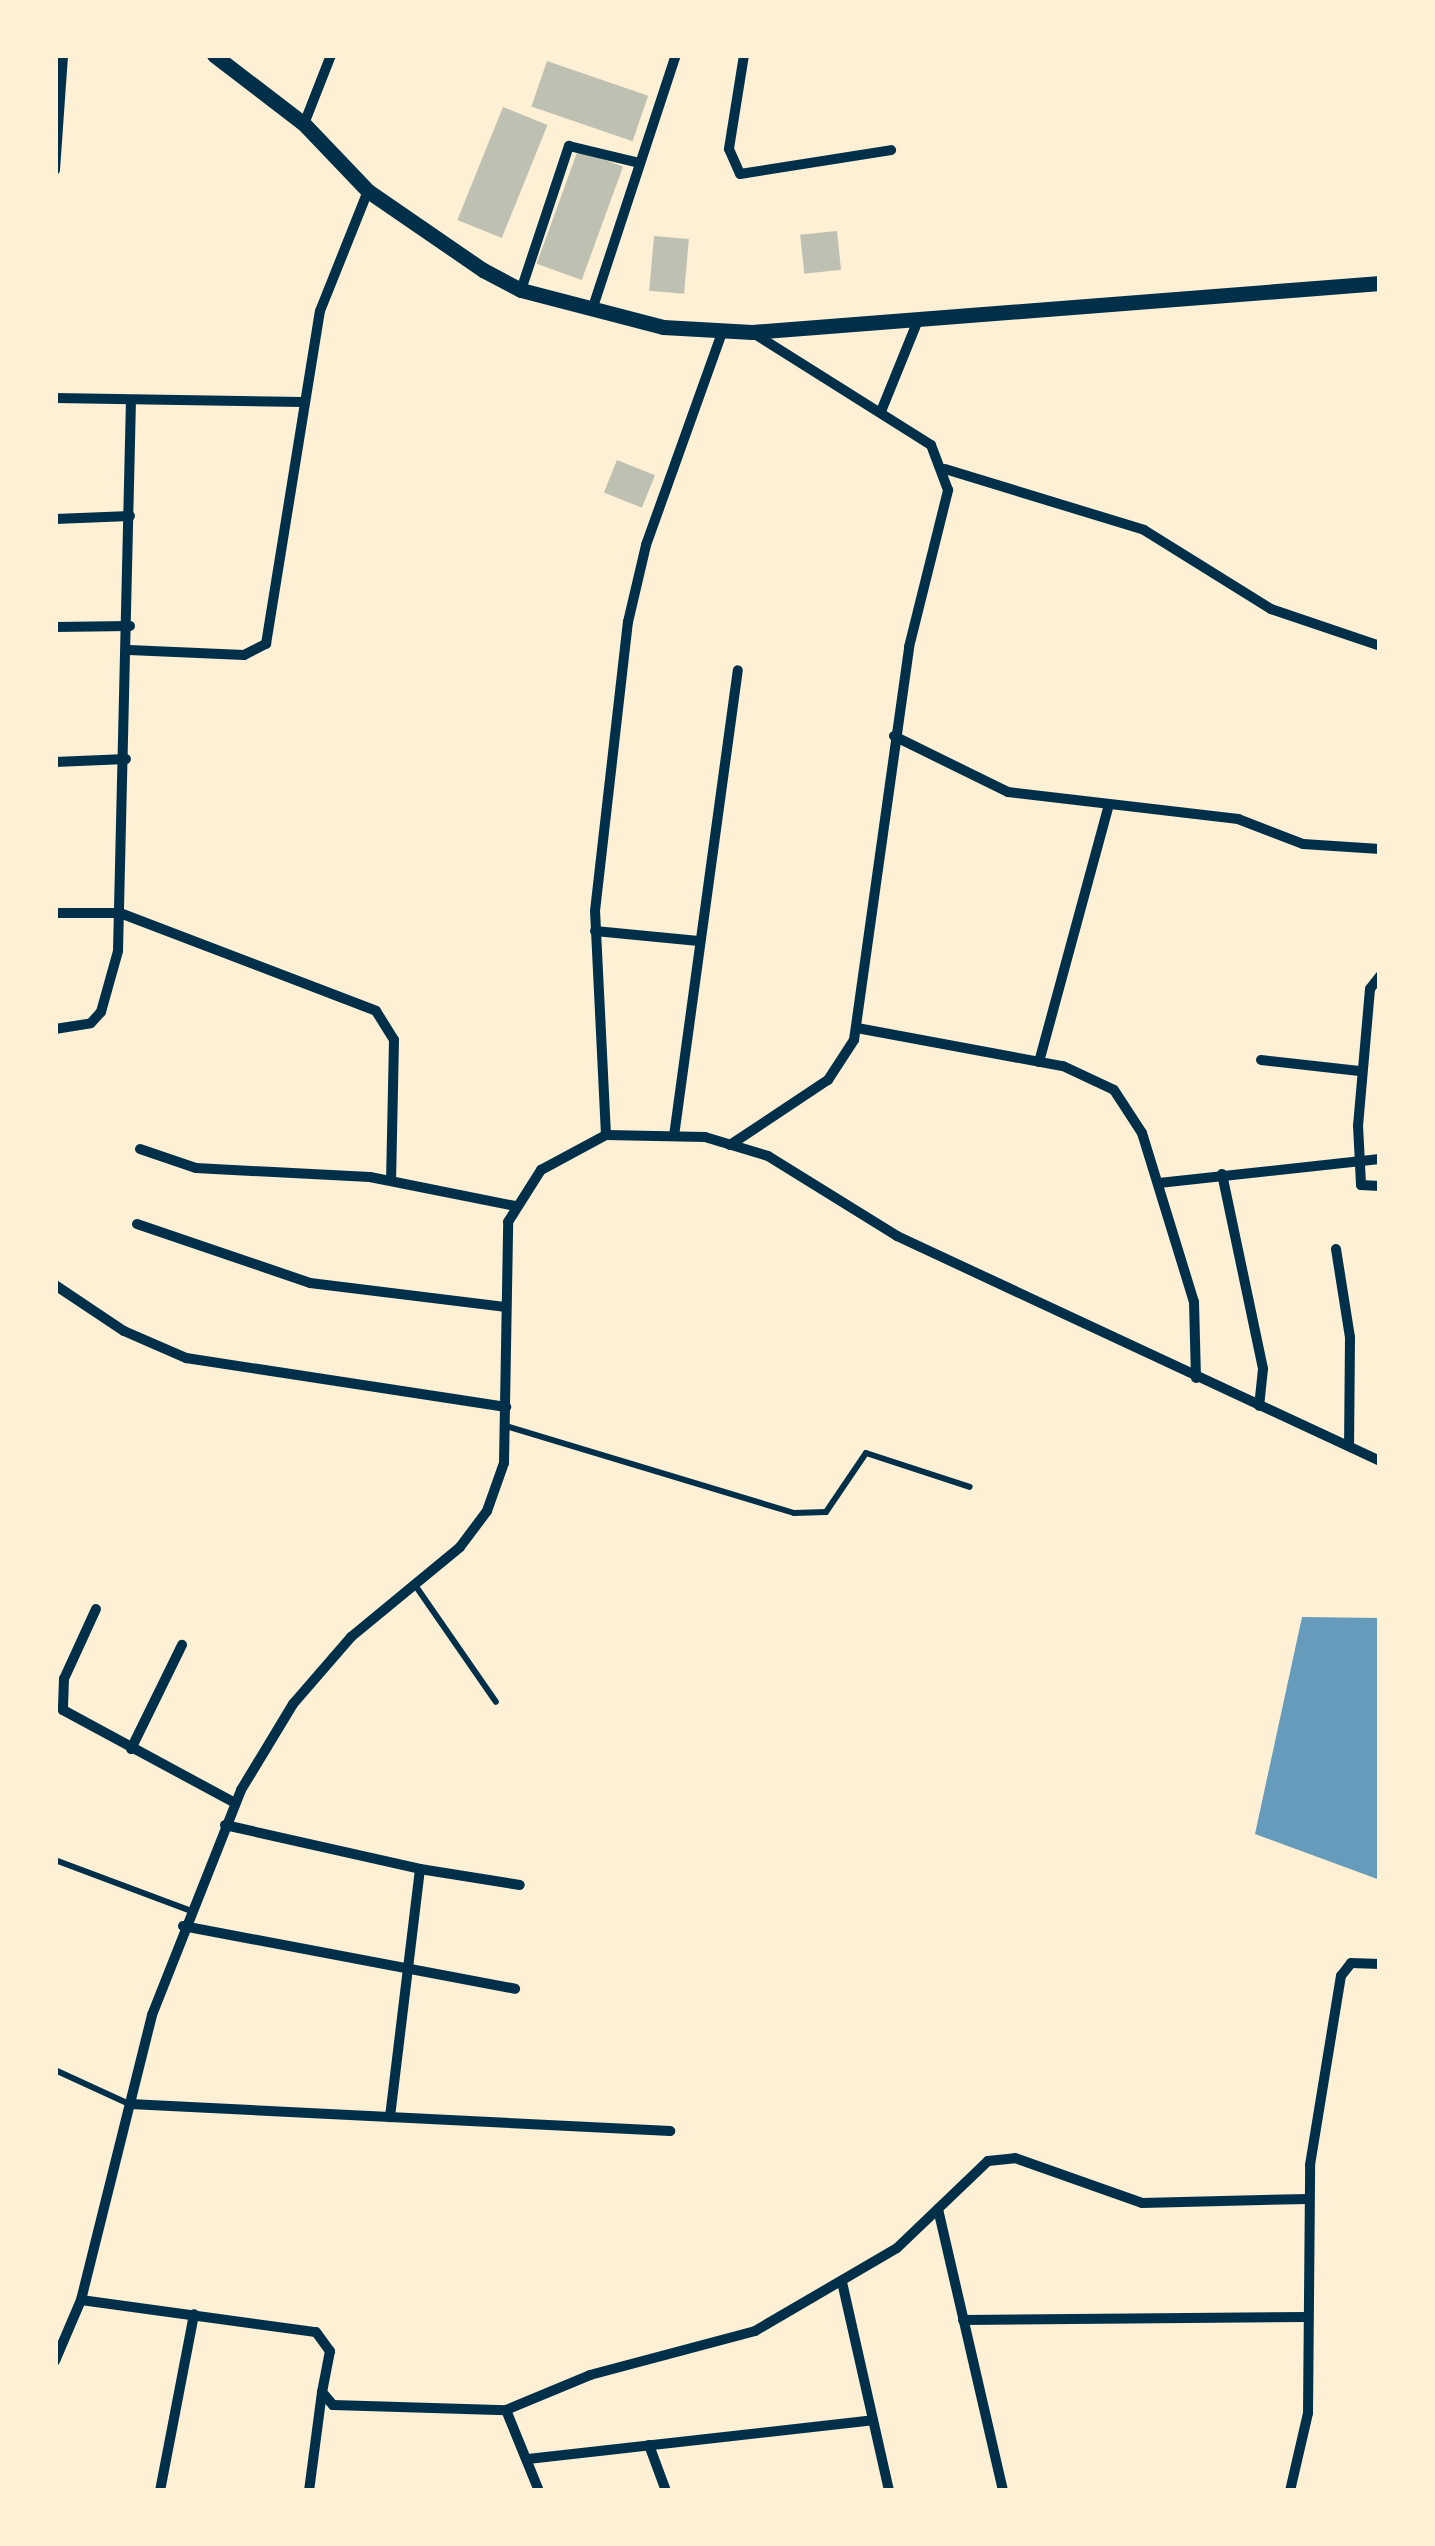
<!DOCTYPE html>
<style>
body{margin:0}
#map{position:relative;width:1435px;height:2546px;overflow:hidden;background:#fdf0d5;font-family:"Exo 2",sans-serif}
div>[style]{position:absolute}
.water>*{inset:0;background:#669bbc}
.building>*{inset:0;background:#bec0b2;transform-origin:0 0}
.service>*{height:6px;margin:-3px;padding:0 3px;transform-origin:3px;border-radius:3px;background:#003049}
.minor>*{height:10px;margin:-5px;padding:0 5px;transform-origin:5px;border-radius:5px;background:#003049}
.tertiary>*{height:15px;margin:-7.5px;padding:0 7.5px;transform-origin:7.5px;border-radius:7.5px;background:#003049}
span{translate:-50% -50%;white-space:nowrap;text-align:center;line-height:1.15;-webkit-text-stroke:8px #fdf0d5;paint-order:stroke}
.frame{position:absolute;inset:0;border:58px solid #fdf0d5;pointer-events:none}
</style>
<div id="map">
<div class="water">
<i style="clip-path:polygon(1302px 1617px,1380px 1618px,1380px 1880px,1255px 1834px)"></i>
</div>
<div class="building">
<i style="left:547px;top:61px;width:107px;height:48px;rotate:19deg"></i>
<i style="left:503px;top:107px;width:48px;height:122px;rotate:22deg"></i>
<i style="left:578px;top:150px;width:48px;height:121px;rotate:20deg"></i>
<i style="left:837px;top:231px;width:39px;height:37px;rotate:84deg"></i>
<i style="left:654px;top:236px;width:35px;height:55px;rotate:5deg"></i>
<i style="left:617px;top:460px;width:41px;height:35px;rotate:22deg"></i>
</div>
<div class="service">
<i style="left:506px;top:1426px;width:301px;rotate:16.8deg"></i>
<i style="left:794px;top:1513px;width:32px;rotate:-2deg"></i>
<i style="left:826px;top:1512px;width:71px;rotate:-55.9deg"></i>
<i style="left:866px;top:1453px;width:109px;rotate:18.1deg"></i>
<i style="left:415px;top:1585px;width:142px;rotate:55.3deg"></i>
<i style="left:55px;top:1860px;width:143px;rotate:20.5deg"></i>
<i style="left:55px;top:2070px;width:81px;rotate:24.7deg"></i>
</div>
<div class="minor">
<i style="left:744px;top:55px;width:95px;rotate:99.1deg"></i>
<i style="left:729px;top:149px;width:27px;rotate:66deg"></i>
<i style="left:740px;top:174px;width:153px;rotate:-9deg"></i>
<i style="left:304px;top:124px;width:74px;rotate:-68.6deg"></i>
<i style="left:55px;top:170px;width:115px;rotate:-86deg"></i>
<i style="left:521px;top:290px;width:152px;rotate:-71.6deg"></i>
<i style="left:569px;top:146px;width:73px;rotate:13.5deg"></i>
<i style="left:592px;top:310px;width:268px;rotate:-71.8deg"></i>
<i style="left:55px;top:398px;width:248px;rotate:0.9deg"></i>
<i style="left:882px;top:409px;width:98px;rotate:-67.9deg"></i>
<i style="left:945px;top:469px;width:208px;rotate:17deg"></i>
<i style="left:1144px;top:530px;width:150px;rotate:31.9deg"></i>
<i style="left:1271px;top:609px;width:115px;rotate:18.7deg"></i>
<i style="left:55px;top:519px;width:75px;rotate:-2.3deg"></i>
<i style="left:55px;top:627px;width:75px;rotate:-0.8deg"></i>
<i style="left:129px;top:650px;width:115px;rotate:2.5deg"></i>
<i style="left:244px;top:655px;width:25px;rotate:-27deg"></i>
<i style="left:266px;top:644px;width:337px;rotate:-80.8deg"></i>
<i style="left:320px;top:311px;width:129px;rotate:-68.2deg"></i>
<i style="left:894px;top:736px;width:127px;rotate:26.2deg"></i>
<i style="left:1008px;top:792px;width:232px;rotate:6.7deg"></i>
<i style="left:1238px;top:819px;width:70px;rotate:21deg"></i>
<i style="left:1303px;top:844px;width:77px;rotate:3.7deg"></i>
<i style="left:55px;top:762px;width:71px;rotate:-2.4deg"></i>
<i style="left:55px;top:913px;width:65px"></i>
<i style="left:120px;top:913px;width:274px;rotate:20.9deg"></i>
<i style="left:376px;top:1011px;width:34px;rotate:58deg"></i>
<i style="left:394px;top:1040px;width:140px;rotate:91.2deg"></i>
<i style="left:595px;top:931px;width:104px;rotate:5.5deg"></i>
<i style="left:1380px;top:976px;width:16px;rotate:128deg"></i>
<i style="left:1370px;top:989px;width:137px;rotate:95deg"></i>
<i style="left:1358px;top:1125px;width:60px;rotate:87.1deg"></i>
<i style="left:1361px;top:1185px;width:19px;rotate:3deg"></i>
<i style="left:857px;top:1028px;width:209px;rotate:10.5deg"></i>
<i style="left:1063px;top:1066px;width:56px;rotate:25.2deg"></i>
<i style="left:1114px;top:1090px;width:51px;rotate:56.9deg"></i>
<i style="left:1142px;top:1133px;width:177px;rotate:72.9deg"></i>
<i style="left:1194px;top:1302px;width:76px;rotate:88.5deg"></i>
<i style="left:55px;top:1029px;width:36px;rotate:-9deg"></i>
<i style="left:91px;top:1023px;width:15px;rotate:-48deg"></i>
<i style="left:101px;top:1012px;width:63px;rotate:-74.4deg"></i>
<i style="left:118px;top:951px;width:550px;rotate:-88.65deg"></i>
<i style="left:1261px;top:1060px;width:99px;rotate:6.4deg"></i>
<i style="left:1039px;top:1062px;width:263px;rotate:-74.8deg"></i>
<i style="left:606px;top:1135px;width:224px;rotate:-92.8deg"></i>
<i style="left:595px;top:911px;width:291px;rotate:-83.5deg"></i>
<i style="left:628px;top:622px;width:79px;rotate:-76.8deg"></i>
<i style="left:646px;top:545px;width:225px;rotate:-70.3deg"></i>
<i style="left:674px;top:1136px;width:470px;rotate:-82.2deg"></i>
<i style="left:730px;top:1145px;width:118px;rotate:-33.6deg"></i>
<i style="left:828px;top:1080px;width:48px;rotate:-57deg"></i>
<i style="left:854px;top:1040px;width:397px;rotate:-82deg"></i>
<i style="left:909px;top:647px;width:162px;rotate:-76deg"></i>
<i style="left:948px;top:490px;width:48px;rotate:-110.7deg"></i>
<i style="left:931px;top:445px;width:210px;rotate:-147.8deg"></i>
<i style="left:140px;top:1149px;width:59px;rotate:18.7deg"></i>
<i style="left:196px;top:1168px;width:174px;rotate:3deg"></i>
<i style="left:370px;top:1177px;width:148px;rotate:11.3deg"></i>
<i style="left:1222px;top:1174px;width:199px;rotate:78.1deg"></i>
<i style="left:1263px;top:1369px;width:37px;rotate:96deg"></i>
<i style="left:1159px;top:1183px;width:222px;rotate:-6.2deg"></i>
<i style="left:137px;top:1224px;width:183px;rotate:18.8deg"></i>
<i style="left:310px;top:1283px;width:196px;rotate:7deg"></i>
<i style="left:1336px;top:1249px;width:89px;rotate:81deg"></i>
<i style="left:1350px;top:1337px;width:108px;rotate:90.5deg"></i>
<i style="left:55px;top:1285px;width:83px;rotate:33.7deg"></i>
<i style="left:124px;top:1331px;width:68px;rotate:23.5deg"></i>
<i style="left:186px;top:1358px;width:324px;rotate:8.7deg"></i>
<i style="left:96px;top:1609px;width:77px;rotate:114.6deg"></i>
<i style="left:64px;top:1679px;width:31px;rotate:92deg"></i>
<i style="left:63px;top:1710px;width:196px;rotate:28.4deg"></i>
<i style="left:131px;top:1749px;width:116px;rotate:-63.9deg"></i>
<i style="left:225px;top:1825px;width:200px;rotate:12.7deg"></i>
<i style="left:420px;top:1869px;width:250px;rotate:96.9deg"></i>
<i style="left:420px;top:1869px;width:101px;rotate:9.1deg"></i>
<i style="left:183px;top:1926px;width:338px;rotate:10.7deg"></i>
<i style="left:130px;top:2104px;width:541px;rotate:2.86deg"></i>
<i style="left:938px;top:2209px;width:289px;rotate:77deg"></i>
<i style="left:842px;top:2282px;width:214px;rotate:77.3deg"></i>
<i style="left:81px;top:2300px;width:237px;rotate:7.8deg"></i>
<i style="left:316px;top:2332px;width:24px;rotate:54deg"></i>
<i style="left:330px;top:2351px;width:42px;rotate:101deg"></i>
<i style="left:322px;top:2392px;width:17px;rotate:50deg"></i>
<i style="left:333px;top:2405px;width:173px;rotate:1.7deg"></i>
<i style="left:506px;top:2410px;width:87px;rotate:67.8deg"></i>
<i style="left:963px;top:2320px;width:345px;rotate:-0.5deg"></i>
<i style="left:55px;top:2361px;width:66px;rotate:-66.9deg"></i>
<i style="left:81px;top:2300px;width:294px;rotate:-76deg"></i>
<i style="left:152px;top:2015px;width:242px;rotate:-68.4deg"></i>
<i style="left:241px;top:1790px;width:100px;rotate:-58.8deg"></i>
<i style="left:293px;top:1704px;width:89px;rotate:-49.1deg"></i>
<i style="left:351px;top:1637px;width:141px;rotate:-39.5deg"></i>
<i style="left:460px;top:1547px;width:45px;rotate:-53.1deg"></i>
<i style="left:487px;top:1511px;width:51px;rotate:-70.5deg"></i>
<i style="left:504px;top:1463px;width:241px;rotate:-89deg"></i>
<i style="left:508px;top:1222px;width:62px;rotate:-57.6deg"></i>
<i style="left:541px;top:1170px;width:74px;rotate:-28.3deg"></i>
<i style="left:606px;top:1135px;width:99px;rotate:1.2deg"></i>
<i style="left:705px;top:1137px;width:66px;rotate:16.8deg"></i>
<i style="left:768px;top:1156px;width:152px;rotate:31.8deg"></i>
<i style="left:897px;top:1236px;width:533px;rotate:24.98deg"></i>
<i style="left:506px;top:2410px;width:91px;rotate:-22.6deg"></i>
<i style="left:590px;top:2375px;width:171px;rotate:-14.9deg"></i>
<i style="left:755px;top:2331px;width:164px;rotate:-30.3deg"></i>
<i style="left:897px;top:2248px;width:126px;rotate:-43.7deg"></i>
<i style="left:988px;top:2161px;width:27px;rotate:-6deg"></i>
<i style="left:1015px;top:2158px;width:135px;rotate:19.5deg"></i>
<i style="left:1142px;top:2203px;width:166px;rotate:-1.4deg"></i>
<i style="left:649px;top:2445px;width:49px;rotate:69.7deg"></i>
<i style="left:528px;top:2459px;width:347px;rotate:-6.4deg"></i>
<i style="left:160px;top:2491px;width:180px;rotate:-79.1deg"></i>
<i style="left:309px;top:2491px;width:100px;rotate:-82.5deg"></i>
<i style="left:1290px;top:2491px;width:80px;rotate:-77deg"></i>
<i style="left:1308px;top:2413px;width:248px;rotate:-89.5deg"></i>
<i style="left:1310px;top:2165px;width:192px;rotate:-80.7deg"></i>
<i style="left:1341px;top:1976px;width:16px;rotate:-52deg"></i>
<i style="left:1351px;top:1963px;width:29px;rotate:2deg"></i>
</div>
<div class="tertiary">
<i style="left:214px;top:55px;width:113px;rotate:37.5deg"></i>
<i style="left:304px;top:124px;width:93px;rotate:46.3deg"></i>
<i style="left:368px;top:191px;width:140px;rotate:34.5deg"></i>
<i style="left:483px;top:270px;width:43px;rotate:27.8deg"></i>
<i style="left:521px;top:290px;width:147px;rotate:14.6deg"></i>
<i style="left:663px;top:327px;width:89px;rotate:3.2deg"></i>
<i style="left:752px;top:332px;width:630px;rotate:-4.46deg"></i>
</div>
<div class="frame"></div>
</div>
